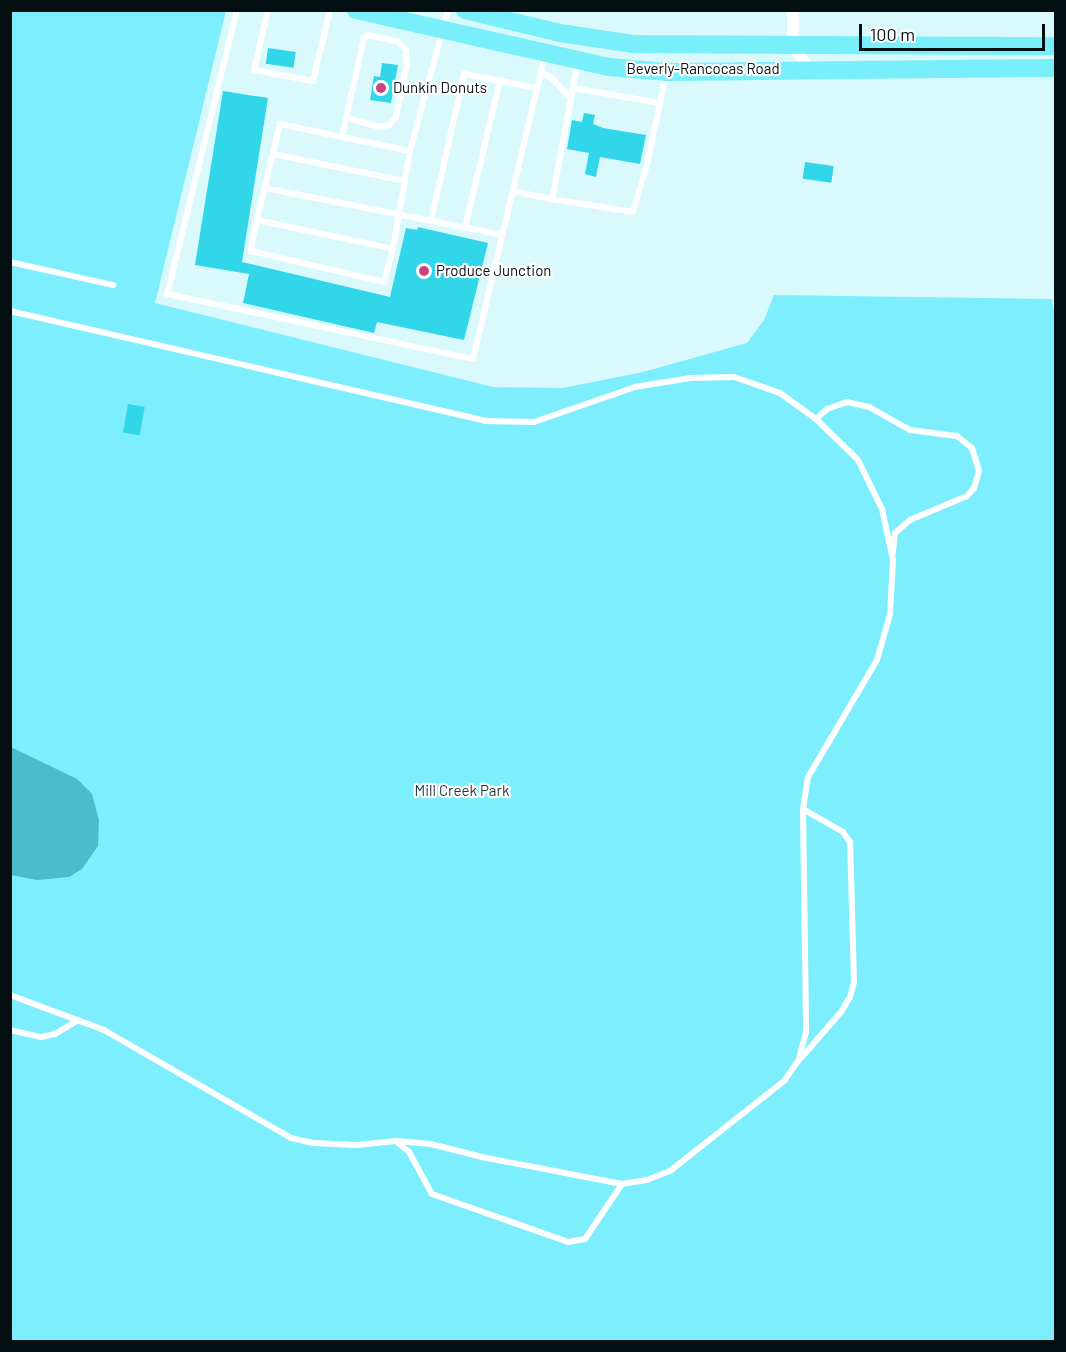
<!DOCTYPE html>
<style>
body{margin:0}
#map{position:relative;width:1066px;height:1352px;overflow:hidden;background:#daf9fd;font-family:Barlow,sans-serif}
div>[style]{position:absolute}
.green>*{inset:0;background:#7deefd}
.water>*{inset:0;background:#4abcca}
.building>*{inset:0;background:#32d6e9;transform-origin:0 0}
.lane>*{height:6px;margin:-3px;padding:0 3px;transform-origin:3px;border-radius:3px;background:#fff}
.street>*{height:12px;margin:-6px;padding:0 6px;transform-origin:6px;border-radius:6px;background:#fff}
.primary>*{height:18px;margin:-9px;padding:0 9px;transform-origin:9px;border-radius:9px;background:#79effc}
.dots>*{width:16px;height:16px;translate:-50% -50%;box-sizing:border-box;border:3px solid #fff;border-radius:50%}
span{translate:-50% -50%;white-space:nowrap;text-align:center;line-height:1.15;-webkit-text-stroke:4.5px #fff;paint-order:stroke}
.street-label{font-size:15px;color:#030f11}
.poi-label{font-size:15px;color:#030f11}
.left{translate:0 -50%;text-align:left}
.park-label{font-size:15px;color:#1e373a}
.frame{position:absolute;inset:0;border:12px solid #030f11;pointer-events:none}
.scale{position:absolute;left:859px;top:24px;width:186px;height:27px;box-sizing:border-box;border:3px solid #030f11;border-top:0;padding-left:8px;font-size:18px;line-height:21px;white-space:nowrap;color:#030f11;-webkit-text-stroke:4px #fff;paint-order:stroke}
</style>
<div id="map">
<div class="green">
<i style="clip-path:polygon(10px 11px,226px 11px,155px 303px,493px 387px,563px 388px,643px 372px,747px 343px,764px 320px,774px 295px,1052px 299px,1056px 323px,1055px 1341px,11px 1341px)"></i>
</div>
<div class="water">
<i style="clip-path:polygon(11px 747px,77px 779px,92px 794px,99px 820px,98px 846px,82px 869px,69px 877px,37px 880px,11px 875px)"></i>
</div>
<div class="building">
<i style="left:268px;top:48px;width:28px;height:16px;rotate:8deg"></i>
<i style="clip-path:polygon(382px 63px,398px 65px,391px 103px,370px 100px,374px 76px,380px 77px)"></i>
<i style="clip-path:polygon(223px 91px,268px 98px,242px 262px,390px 297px,406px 228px,417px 230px,418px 227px,488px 243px,464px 340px,377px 322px,374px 333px,243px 303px,249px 274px,195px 265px)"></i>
<i style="clip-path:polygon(584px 113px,595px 115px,593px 124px,603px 128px,646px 135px,640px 164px,600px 157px,596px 177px,585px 174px,589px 153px,567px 149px,572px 120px,582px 122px)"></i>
<i style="left:805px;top:162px;width:29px;height:17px;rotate:8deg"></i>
<i style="left:128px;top:404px;width:17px;height:29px;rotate:10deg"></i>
</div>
<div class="lane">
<i style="left:237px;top:10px;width:292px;rotate:103.8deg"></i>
<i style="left:167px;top:294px;width:313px;rotate:12deg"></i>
<i style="left:473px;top:359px;width:312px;rotate:-76.7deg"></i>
<i style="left:268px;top:10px;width:62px;rotate:103.1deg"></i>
<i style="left:254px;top:70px;width:60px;rotate:10.6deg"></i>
<i style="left:313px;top:81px;width:73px;rotate:-76.5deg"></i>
<i style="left:541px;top:72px;width:14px;rotate:30deg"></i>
<i style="left:553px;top:79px;width:27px;rotate:48deg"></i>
<i style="left:573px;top:88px;width:88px;rotate:9.8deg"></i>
<i style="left:342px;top:137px;width:101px;rotate:-77.5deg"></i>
<i style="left:364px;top:38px;width:5px;rotate:-37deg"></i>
<i style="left:368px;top:35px;width:30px;rotate:12deg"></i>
<i style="left:397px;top:41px;width:13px;rotate:45deg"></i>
<i style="left:406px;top:50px;width:14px;rotate:86deg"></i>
<i style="left:407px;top:64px;width:54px;rotate:101.7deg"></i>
<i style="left:396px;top:117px;width:11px;rotate:131deg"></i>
<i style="left:389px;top:125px;width:9px;rotate:167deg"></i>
<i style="left:380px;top:127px;width:35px;rotate:-165deg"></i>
<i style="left:410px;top:151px;width:133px;rotate:-168.3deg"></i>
<i style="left:280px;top:124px;width:99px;rotate:103.5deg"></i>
<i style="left:257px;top:220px;width:139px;rotate:12deg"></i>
<i style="left:393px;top:249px;width:99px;rotate:-80.2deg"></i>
<i style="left:410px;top:151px;width:146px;rotate:-74.9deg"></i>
<i style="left:273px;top:154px;width:135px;rotate:11.6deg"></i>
<i style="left:265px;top:188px;width:242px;rotate:11.2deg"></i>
<i style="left:513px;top:191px;width:40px;rotate:12deg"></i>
<i style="left:552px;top:199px;width:139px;rotate:-79.3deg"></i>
<i style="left:552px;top:199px;width:82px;rotate:9.1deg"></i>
<i style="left:633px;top:212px;width:53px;rotate:-73.6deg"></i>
<i style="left:648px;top:161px;width:89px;rotate:-78.3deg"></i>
<i style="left:257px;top:220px;width:32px;rotate:101deg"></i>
<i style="left:251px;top:251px;width:137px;rotate:13.1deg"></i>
<i style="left:384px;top:282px;width:34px;rotate:-75deg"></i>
<i style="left:431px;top:221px;width:151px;rotate:-77.3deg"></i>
<i style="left:464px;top:74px;width:74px;rotate:10.9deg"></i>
<i style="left:465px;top:228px;width:152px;rotate:-76.7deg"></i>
<i style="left:10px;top:262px;width:106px;rotate:12.6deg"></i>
<i style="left:10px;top:311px;width:489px;rotate:13deg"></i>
<i style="left:486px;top:421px;width:48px;rotate:1.2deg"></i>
<i style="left:534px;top:422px;width:107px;rotate:-19.1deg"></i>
<i style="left:635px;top:387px;width:56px;rotate:-9.3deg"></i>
<i style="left:690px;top:378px;width:44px;rotate:-1.3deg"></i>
<i style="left:734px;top:377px;width:49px;rotate:19.2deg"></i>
<i style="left:780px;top:393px;width:44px;rotate:35.8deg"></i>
<i style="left:816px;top:419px;width:59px;rotate:44.3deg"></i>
<i style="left:858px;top:460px;width:55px;rotate:63.9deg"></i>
<i style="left:882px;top:509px;width:52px;rotate:77.8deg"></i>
<i style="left:893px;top:560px;width:54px;rotate:93.2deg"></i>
<i style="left:890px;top:614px;width:48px;rotate:105.8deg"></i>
<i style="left:877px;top:660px;width:136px;rotate:120.5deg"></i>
<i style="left:808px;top:777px;width:32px;rotate:99deg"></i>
<i style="left:803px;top:809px;width:223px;rotate:89.2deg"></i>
<i style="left:806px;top:1032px;width:30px;rotate:105deg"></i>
<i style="left:798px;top:1061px;width:24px;rotate:125deg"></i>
<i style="left:784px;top:1081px;width:145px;rotate:141.7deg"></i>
<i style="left:670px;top:1171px;width:25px;rotate:159deg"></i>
<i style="left:647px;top:1180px;width:25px;rotate:171deg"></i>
<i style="left:622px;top:1184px;width:143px;rotate:-169.1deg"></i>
<i style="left:482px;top:1157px;width:53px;rotate:-165.7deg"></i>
<i style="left:431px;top:1144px;width:35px;rotate:-175deg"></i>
<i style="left:396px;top:1141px;width:40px;rotate:174.3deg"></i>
<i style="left:356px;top:1145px;width:43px;rotate:-177.3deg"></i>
<i style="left:313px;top:1143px;width:23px;rotate:-167deg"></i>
<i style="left:291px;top:1138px;width:216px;rotate:-150deg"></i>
<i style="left:104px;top:1030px;width:100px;rotate:-159.6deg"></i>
<i style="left:816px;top:419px;width:15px;rotate:-42deg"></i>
<i style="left:827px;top:409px;width:21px;rotate:-19deg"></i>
<i style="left:847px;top:402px;width:23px;rotate:13deg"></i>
<i style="left:869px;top:407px;width:47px;rotate:29.3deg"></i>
<i style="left:910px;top:430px;width:47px;rotate:7.3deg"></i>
<i style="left:957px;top:436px;width:19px;rotate:39deg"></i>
<i style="left:972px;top:448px;width:24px;rotate:73deg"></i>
<i style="left:979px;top:471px;width:18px;rotate:106deg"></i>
<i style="left:974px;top:488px;width:11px;rotate:131deg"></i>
<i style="left:967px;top:496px;width:62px;rotate:157.2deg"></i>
<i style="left:910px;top:520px;width:20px;rotate:139deg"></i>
<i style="left:895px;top:533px;width:20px;rotate:96deg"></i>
<i style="left:10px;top:1030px;width:32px;rotate:13deg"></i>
<i style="left:41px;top:1037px;width:14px;rotate:-12deg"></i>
<i style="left:55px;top:1034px;width:27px;rotate:-31deg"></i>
<i style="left:801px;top:1058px;width:61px;rotate:-49deg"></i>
<i style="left:841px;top:1012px;width:17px;rotate:-59deg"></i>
<i style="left:850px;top:997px;width:16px;rotate:-75deg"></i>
<i style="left:854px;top:982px;width:140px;rotate:-91.6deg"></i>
<i style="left:850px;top:842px;width:12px;rotate:-125deg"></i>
<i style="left:843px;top:832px;width:46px;rotate:-150.1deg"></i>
<i style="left:396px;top:1141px;width:17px;rotate:40deg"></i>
<i style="left:409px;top:1152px;width:48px;rotate:61.3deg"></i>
<i style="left:432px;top:1194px;width:144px;rotate:19.4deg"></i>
<i style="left:568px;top:1242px;width:17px;rotate:-10deg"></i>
<i style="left:585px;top:1239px;width:66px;rotate:-56.1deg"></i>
</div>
<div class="street">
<i style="left:793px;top:10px;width:36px;rotate:90deg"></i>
<i style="left:793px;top:46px;width:28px;rotate:55deg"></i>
</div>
<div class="primary">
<i style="left:356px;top:10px;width:259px;rotate:12.7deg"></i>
<i style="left:609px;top:67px;width:58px;rotate:4.9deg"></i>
<i style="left:667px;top:72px;width:389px;rotate:-0.6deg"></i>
<i style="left:465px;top:10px;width:98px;rotate:13.6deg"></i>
<i style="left:560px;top:33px;width:75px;rotate:8.5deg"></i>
<i style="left:634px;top:44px;width:422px;rotate:0.3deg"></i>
</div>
<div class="dots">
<i style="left:381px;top:88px;background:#ca427f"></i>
<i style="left:424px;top:271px;background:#ca427f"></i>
</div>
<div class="street-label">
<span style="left:703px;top:69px">Beverly-Rancocas Road</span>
</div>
<div class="poi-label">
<span class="left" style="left:393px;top:88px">Dunkin Donuts</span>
<span class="left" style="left:436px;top:271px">Produce Junction</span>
</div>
<div class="park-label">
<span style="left:462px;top:791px">Mill Creek Park</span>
</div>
<div class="frame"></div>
<div class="scale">100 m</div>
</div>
